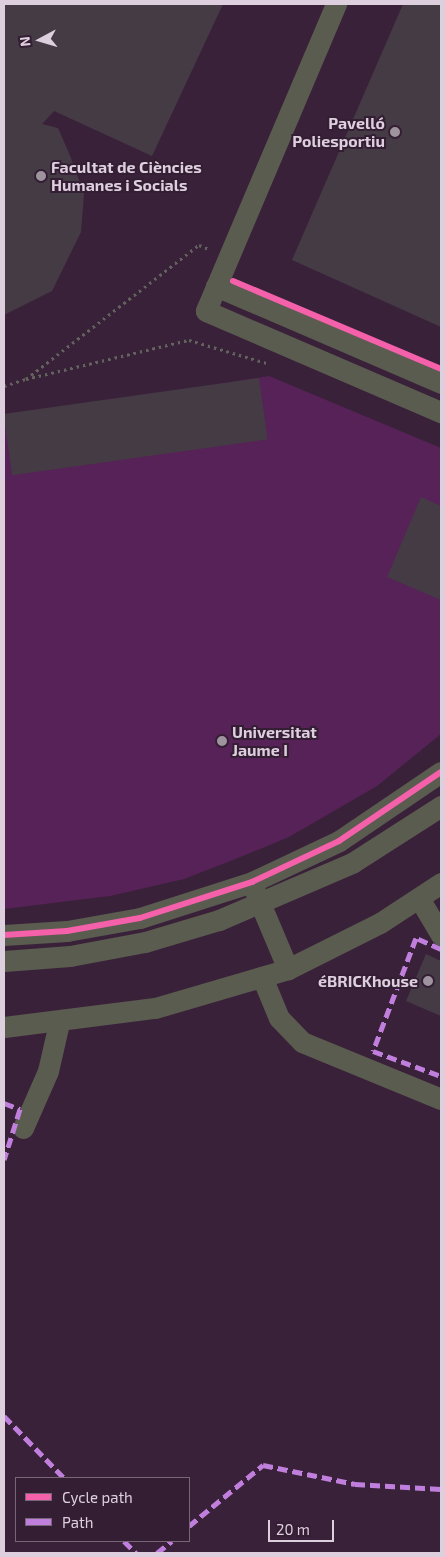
<!DOCTYPE html>
<meta charset="utf-8">
<style>
body{margin:0}
#map{position:relative;width:445px;height:1557px;overflow:hidden;background:#2f232f;font-family:"Exo 2",sans-serif}
div>[style]{position:absolute}
.built>*{inset:0;background:#3a213a}
.green>*{inset:0;background:#562257}
.building>*{inset:0;background:#453b45;transform-origin:0 0}
.path>*{height:3px;margin-top:-1.5px;transform-origin:0;background:repeating-linear-gradient(90deg,#63635d 0 2.5px,transparent 0 6.5px)}
.minor>*{height:21px;margin:-10.5px;padding:0 10.5px;transform-origin:10.5px;border-radius:10.5px;background:#5a5c4f}
.quiet>*{height:5px;margin-top:-2.5px;transform-origin:0;background:repeating-linear-gradient(90deg,#c07fdc 0 10px,transparent 0 15px)}
.cycleway>*{height:6px;margin:-3px;padding:0 3px;transform-origin:3px;border-radius:3px;background:#f560ab}
.dots>*{width:14px;height:14px;translate:-50% -50%;box-sizing:border-box;border:2px solid #341e34;border-radius:50%}
span{translate:-50% -50%;white-space:nowrap;text-align:center;line-height:1.15;-webkit-text-stroke:4px #341e34;paint-order:stroke}
.poi-label{font-size:16px;color:#ddcfdd;font-weight:700}
.right{translate:-100% -50%;text-align:right}
.left{translate:0 -50%;text-align:left}
.frame{position:absolute;inset:0;border:5px solid #ddcfdd;pointer-events:none}
.legend{position:absolute;left:15px;top:1477px;width:175px;height:65px;box-sizing:border-box;background:#341e34;border:1px solid #786578;margin:0;padding:6px 9px;list-style:none;font-size:15px;color:#ddcfdd}
.legend li{display:flex;align-items:center;gap:10px;height:25px}
.legend b{width:25px;border:1px solid #786578}
.north{position:absolute;left:15px;top:15px;width:50px;height:50px;-webkit-text-stroke:4px #341e34;paint-order:stroke;rotate:264deg;font-size:14px;font-weight:700;line-height:20px;text-align:center;color:#ddcfdd}
.north::after{content:'';display:block;margin:auto;width:18px;height:22px;background:#ddcfdd;clip-path:polygon(50% 0,100% 100%,50% 72%,0 100%)}
.scale{position:absolute;left:268px;top:1520px;width:66px;height:22px;box-sizing:border-box;border:2px solid #ddcfdd;border-top:0;padding-left:6px;font-size:15px;line-height:18px;white-space:nowrap;color:#ddcfdd;-webkit-text-stroke:4px #341e34;paint-order:stroke}
</style>
<div id="map">
<div class="built">
<i style="clip-path:polygon(evenodd,4px 4px,441px 4px,441px 1553px,4px 1553px,4px 4px,16px 1478px,189px 1478px,189px 1541px,16px 1541px,16px 1478px)"></i>
</div>
<div class="green">
<i style="clip-path:polygon(269px 376px,441px 448px,441px 734px,377px 786px,289px 837px,233px 860px,184px 879px,110px 896px,4px 909px,4px 418px)"></i>
</div>
<div class="building">
<i style="clip-path:polygon(4px 4px,223px 4px,152px 156px,54px 111px,42px 124px,58px 128px,71px 158px,84px 194px,81px 232px,52px 291px,4px 315px)"></i>
<i style="clip-path:polygon(403px 4px,441px 4px,441px 327px,292px 260px)"></i>
<i style="left:259px;top:378px;width:62px;height:258px;rotate:82deg"></i>
<i style="clip-path:polygon(421px 497px,441px 506px,441px 600px,387px 577px)"></i>
<i style="clip-path:polygon(426px 954px,441px 961px,441px 1016px,406px 1001px)"></i>
</div>
<div class="path">
<i style="left:26px;top:379px;width:168px;rotate:-13.5deg"></i>
<i style="left:189px;top:340px;width:84px;rotate:16.5deg"></i>
<i style="left:4px;top:386px;width:23px;rotate:-18deg"></i>
<i style="left:26px;top:379px;width:219px;rotate:-37.8deg"></i>
<i style="left:199px;top:245px;width:11px;rotate:22deg"></i>
</div>
<div class="minor">
<i style="left:336px;top:4px;width:333px;rotate:113deg"></i>
<i style="left:206px;top:311px;width:256px;rotate:23.3deg"></i>
<i style="left:216px;top:286px;width:245px;rotate:23.3deg"></i>
<i style="left:255px;top:891px;width:85px;rotate:67.1deg"></i>
<i style="left:419px;top:898px;width:43px;rotate:59.3deg"></i>
<i style="left:4px;top:935px;width:63px;rotate:-3.6deg"></i>
<i style="left:67px;top:931px;width:74px;rotate:-10.1deg"></i>
<i style="left:140px;top:918px;width:118px;rotate:-17.8deg"></i>
<i style="left:252px;top:882px;width:96px;rotate:-25.2deg"></i>
<i style="left:339px;top:841px;width:123px;rotate:-34.1deg"></i>
<i style="left:4px;top:961px;width:66px;rotate:-4.3deg"></i>
<i style="left:70px;top:956px;width:76px;rotate:-10.6deg"></i>
<i style="left:145px;top:942px;width:77px;rotate:-16.6deg"></i>
<i style="left:219px;top:920px;width:145px;rotate:-23.2deg"></i>
<i style="left:352px;top:863px;width:106px;rotate:-32.6deg"></i>
<i style="left:262px;top:977px;width:44px;rotate:67.5deg"></i>
<i style="left:279px;top:1018px;width:33px;rotate:46deg"></i>
<i style="left:302px;top:1042px;width:150px;rotate:22.3deg"></i>
<i style="left:4px;top:1027px;width:152px;rotate:-7.2deg"></i>
<i style="left:155px;top:1008px;width:139px;rotate:-16.3deg"></i>
<i style="left:288px;top:969px;width:103px;rotate:-26.6deg"></i>
<i style="left:380px;top:923px;width:73px;rotate:-33.3deg"></i>
<i style="left:23px;top:1128px;width:62px;rotate:-66.3deg"></i>
<i style="left:48px;top:1071px;width:49px;rotate:-77.1deg"></i>
</div>
<div class="quiet">
<i style="left:441px;top:949px;width:27px;rotate:-156deg"></i>
<i style="left:416px;top:938px;width:121px;rotate:110.8deg"></i>
<i style="left:373px;top:1051px;width:72px;rotate:20.2deg"></i>
<i style="left:4px;top:1103px;width:17px;rotate:21deg"></i>
<i style="left:20px;top:1109px;width:53px;rotate:107.4deg"></i>
<i style="left:4px;top:1416px;width:86px;rotate:45.9deg"></i>
<i style="left:189px;top:1526px;width:96px;rotate:-39.5deg"></i>
<i style="left:263px;top:1465px;width:94px;rotate:11.7deg"></i>
<i style="left:355px;top:1484px;width:86px;rotate:3.3deg"></i>
<i style="left:124px;top:1541px;width:17px;rotate:45deg"></i>
<i style="left:157px;top:1553px;width:19px;rotate:-39deg"></i>
</div>
<div class="cycleway">
<i style="left:233px;top:281px;width:226px;rotate:22.9deg"></i>
<i style="left:4px;top:935px;width:63px;rotate:-3.6deg"></i>
<i style="left:67px;top:931px;width:74px;rotate:-10.1deg"></i>
<i style="left:140px;top:918px;width:118px;rotate:-17.8deg"></i>
<i style="left:252px;top:882px;width:96px;rotate:-25.2deg"></i>
<i style="left:339px;top:841px;width:123px;rotate:-34.1deg"></i>
</div>
<div class="dots">
<i style="left:395px;top:132px;background:#a093a0"></i>
<i style="left:41px;top:176px;background:#a093a0"></i>
<i style="left:222px;top:741px;background:#a093a0"></i>
<i style="left:428px;top:981px;background:#a093a0"></i>
</div>
<div class="poi-label">
<span class="right" style="left:385px;top:132px">Pavelló<br>Poliesportiu</span>
<span class="left" style="left:51px;top:176px">Facultat de Ciències<br>Humanes i Socials</span>
<span class="left" style="left:232px;top:741px">Universitat<br>Jaume I</span>
<span class="right" style="left:418px;top:981px">éBRICKhouse</span>
</div>
<div class="frame"></div>
<ul class="legend">
<li><b style="height:6px;background:#f560ab"></b>Cycle path</li>
<li><b style="height:6px;background:#c07fdc"></b>Path</li>
</ul>
<div class="north">N</div>
<div class="scale">20 m</div>
</div>
